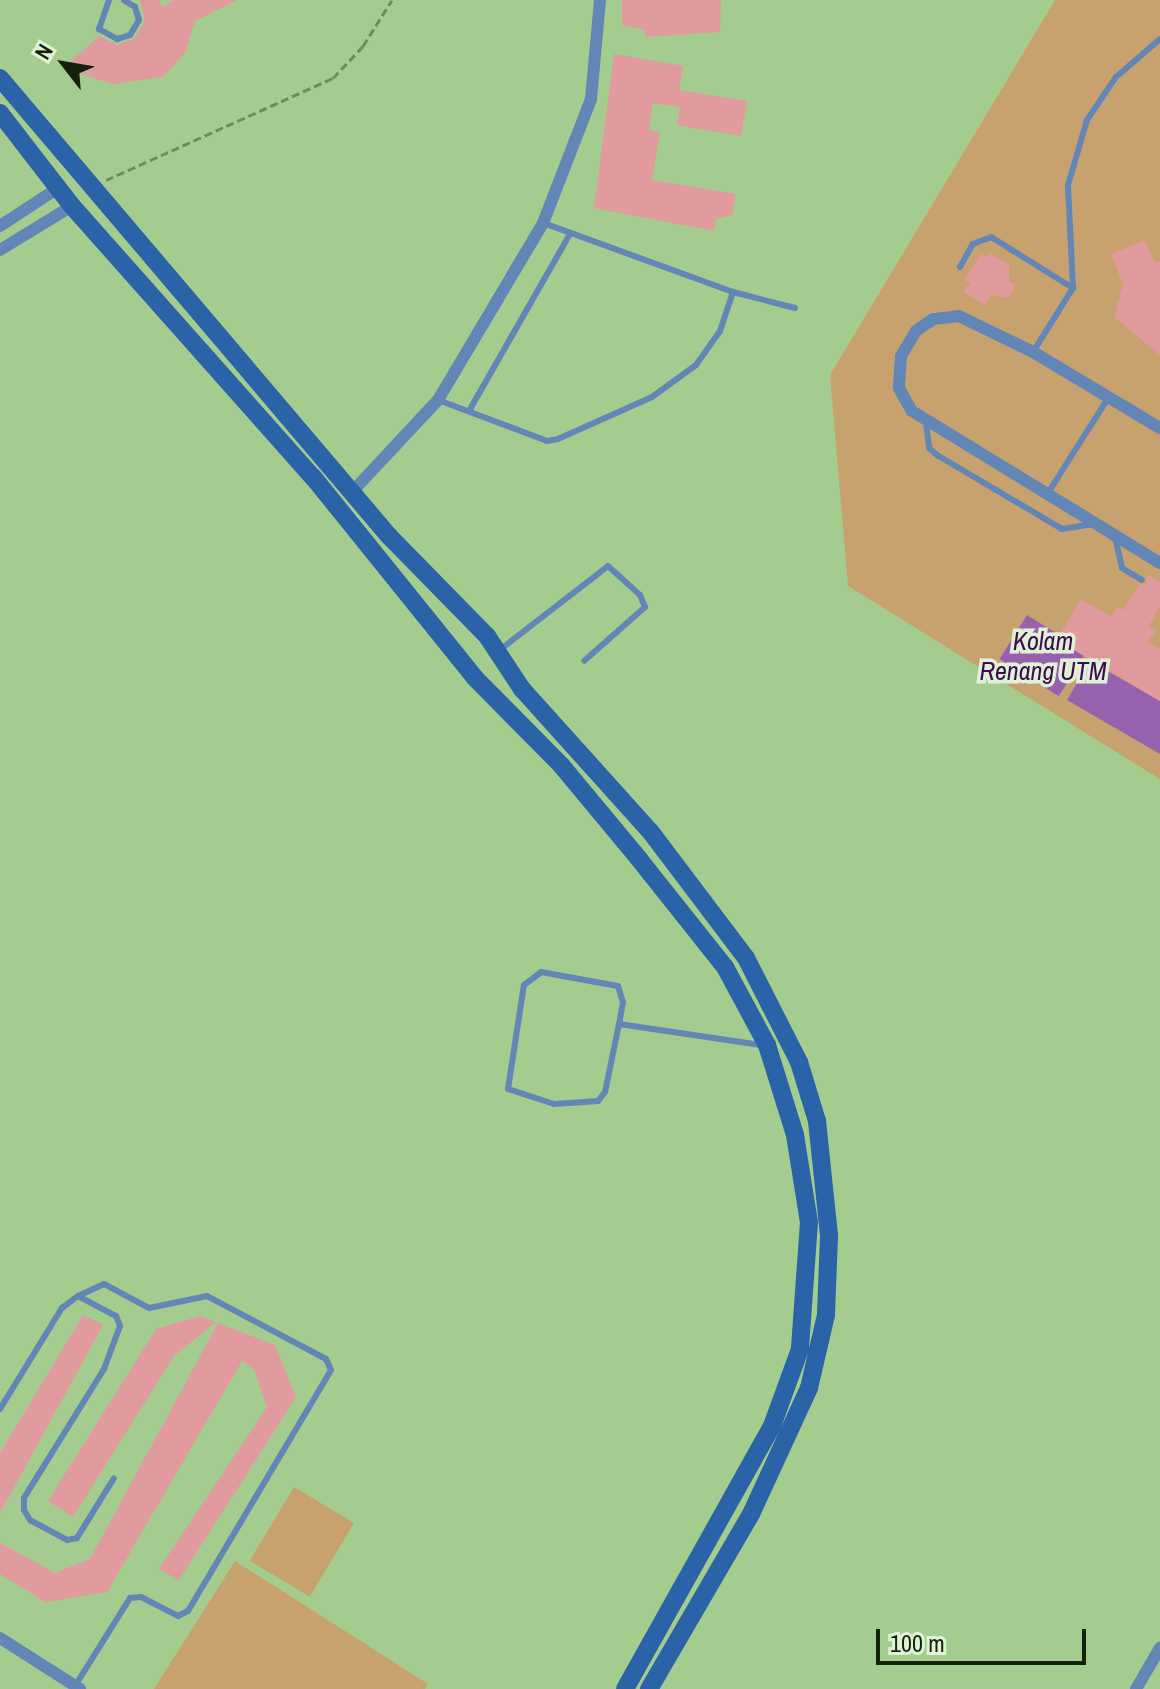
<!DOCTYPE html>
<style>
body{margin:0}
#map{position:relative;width:1160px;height:1689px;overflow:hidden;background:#b3d8a0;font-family:"Archivo Narrow",sans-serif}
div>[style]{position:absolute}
.built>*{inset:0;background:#a4cc8f;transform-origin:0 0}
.green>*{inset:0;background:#c8a26e;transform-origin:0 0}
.water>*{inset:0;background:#9662ad;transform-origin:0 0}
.building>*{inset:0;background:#e19a9e}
.path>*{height:3px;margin-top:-1.5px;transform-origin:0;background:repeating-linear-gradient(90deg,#708a61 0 8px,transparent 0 12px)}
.lane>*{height:6px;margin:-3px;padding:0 3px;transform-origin:3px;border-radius:3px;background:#6286b5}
.street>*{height:12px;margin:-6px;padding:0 6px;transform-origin:6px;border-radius:6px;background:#6286b5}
.secondary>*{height:18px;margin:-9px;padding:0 9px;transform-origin:9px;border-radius:9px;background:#2a63a7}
span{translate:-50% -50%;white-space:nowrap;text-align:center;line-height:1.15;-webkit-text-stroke:7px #dff2d6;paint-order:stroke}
.water-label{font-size:26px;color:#3f0a51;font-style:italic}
.north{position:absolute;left:24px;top:24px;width:80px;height:80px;-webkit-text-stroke:6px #dff2d6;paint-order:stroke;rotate:301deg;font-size:22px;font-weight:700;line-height:32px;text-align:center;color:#14210c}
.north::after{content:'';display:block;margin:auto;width:28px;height:36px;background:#14210c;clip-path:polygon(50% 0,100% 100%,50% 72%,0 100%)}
.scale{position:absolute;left:876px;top:1629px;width:210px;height:36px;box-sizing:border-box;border:4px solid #14210c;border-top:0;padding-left:10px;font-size:24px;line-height:28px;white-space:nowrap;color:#14210c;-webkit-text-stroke:6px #dff2d6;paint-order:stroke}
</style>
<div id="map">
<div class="built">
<i style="left:0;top:0;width:1160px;height:1689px"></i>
</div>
<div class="green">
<i style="clip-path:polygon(1055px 0,1160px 0,1160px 779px,848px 586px,830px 375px)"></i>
<i style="left:294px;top:1487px;width:70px;height:86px;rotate:31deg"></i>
<i style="clip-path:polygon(235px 1561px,428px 1684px,425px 1689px,154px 1689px)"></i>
</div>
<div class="water">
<i style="left:1027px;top:615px;width:70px;height:52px;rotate:32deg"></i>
<i style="clip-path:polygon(1090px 661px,1160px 701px,1160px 754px,1067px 700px)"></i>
</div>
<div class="building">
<i style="clip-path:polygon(140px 0,159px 0,162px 7px,174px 0,237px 0,195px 21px,185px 53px,163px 77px,113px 84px,82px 74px,69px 63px,99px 36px,117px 45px,134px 39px,145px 21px)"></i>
<i style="clip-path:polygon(622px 0,721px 0,720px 32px,645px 37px,645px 30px,622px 25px)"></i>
<i style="clip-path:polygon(614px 54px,683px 66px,679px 90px,747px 101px,741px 136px,677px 125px,680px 107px,653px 103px,649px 130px,660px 132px,652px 180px,736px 194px,732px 215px,716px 219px,714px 231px,594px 208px)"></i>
<i style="clip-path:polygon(1145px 240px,1155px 263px,1160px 261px,1160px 355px,1114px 317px,1123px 284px,1111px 254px)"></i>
<i style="clip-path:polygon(990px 253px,1009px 265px,1009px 281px,1016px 285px,1008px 298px,992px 295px,985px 305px,964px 292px,970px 283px,964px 280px,981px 254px,987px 257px)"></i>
<i style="clip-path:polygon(1146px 574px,1160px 582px,1160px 606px,1149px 626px,1156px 630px,1148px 642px,1160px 649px,1160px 701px,1057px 640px,1081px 599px,1111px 617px,1118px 607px,1123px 610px,1139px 585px,1147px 584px)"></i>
<i style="clip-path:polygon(83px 1315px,103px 1325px,0 1513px,0 1453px)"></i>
<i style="clip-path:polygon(200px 1316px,216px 1322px,174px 1356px,73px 1517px,48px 1501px,156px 1329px)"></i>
<i style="clip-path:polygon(218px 1323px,275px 1345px,296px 1397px,179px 1580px,159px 1569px,267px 1407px,254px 1369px,242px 1361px,107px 1592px,45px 1602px,0 1574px,0 1543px,55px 1573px,90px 1559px)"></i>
</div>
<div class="path">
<i style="left:106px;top:180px;width:249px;rotate:-24.2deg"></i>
<i style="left:333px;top:78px;width:44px;rotate:-46.8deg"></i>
<i style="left:363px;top:46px;width:54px;rotate:-57.8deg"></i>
</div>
<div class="lane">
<i style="left:109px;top:0;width:31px;rotate:109deg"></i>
<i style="left:99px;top:29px;width:21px;rotate:29deg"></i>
<i style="left:117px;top:39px;width:14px;rotate:-17deg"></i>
<i style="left:130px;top:35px;width:17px;rotate:-59deg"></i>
<i style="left:139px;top:20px;width:14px;rotate:-107deg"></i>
<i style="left:135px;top:7px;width:13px;rotate:-148deg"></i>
<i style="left:960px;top:267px;width:26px;rotate:-61deg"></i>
<i style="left:973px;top:244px;width:19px;rotate:-21deg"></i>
<i style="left:991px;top:237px;width:97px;rotate:31.9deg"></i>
<i style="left:733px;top:292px;width:64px;rotate:14.5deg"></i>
<i style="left:1033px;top:352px;width:75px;rotate:-58deg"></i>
<i style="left:1073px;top:288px;width:103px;rotate:-92.8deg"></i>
<i style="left:1068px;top:185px;width:68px;rotate:-73.7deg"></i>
<i style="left:1087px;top:120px;width:52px;rotate:-56deg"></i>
<i style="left:1116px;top:77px;width:58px;rotate:-40.8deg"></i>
<i style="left:438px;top:400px;width:116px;rotate:20.6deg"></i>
<i style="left:547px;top:441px;width:11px;rotate:-10deg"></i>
<i style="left:558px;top:439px;width:103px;rotate:-24.1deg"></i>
<i style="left:652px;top:397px;width:54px;rotate:-36deg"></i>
<i style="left:696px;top:365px;width:42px;rotate:-54.8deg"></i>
<i style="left:720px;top:331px;width:41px;rotate:-71.6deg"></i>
<i style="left:733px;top:292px;width:202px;rotate:-160deg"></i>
<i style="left:469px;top:411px;width:204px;rotate:-60.3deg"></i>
<i style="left:926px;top:422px;width:26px;rotate:83deg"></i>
<i style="left:929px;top:448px;width:11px;rotate:41deg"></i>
<i style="left:937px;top:455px;width:145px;rotate:30.6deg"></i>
<i style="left:1062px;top:529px;width:30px;rotate:-9deg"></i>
<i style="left:1048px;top:493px;width:112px;rotate:-57.7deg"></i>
<i style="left:1115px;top:537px;width:32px;rotate:77deg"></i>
<i style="left:1122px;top:568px;width:23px;rotate:31deg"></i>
<i style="left:501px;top:649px;width:135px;rotate:-37.8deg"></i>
<i style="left:608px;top:566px;width:43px;rotate:42.2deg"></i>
<i style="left:640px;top:595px;width:13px;rotate:67deg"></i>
<i style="left:645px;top:607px;width:81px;rotate:138.5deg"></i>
<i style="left:619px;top:1024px;width:69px;rotate:101.6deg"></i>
<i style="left:605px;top:1092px;width:11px;rotate:128deg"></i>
<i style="left:598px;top:1101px;width:44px;rotate:176.1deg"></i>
<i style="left:554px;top:1104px;width:48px;rotate:-161.9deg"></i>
<i style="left:508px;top:1089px;width:105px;rotate:-81.3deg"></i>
<i style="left:524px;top:985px;width:21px;rotate:-37deg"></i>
<i style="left:541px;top:972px;width:78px;rotate:10.3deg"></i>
<i style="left:618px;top:986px;width:17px;rotate:73deg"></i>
<i style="left:623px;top:1002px;width:22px;rotate:100deg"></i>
<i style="left:619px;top:1024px;width:145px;rotate:8.4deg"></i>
<i style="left:0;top:1409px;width:119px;rotate:-58.5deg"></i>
<i style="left:62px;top:1308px;width:20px;rotate:-37deg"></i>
<i style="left:78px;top:1296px;width:43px;rotate:27.8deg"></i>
<i style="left:116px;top:1316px;width:11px;rotate:68deg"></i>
<i style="left:120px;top:1326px;width:46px;rotate:110.4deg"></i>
<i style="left:104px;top:1369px;width:152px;rotate:121.8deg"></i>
<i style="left:24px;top:1498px;width:12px;rotate:90deg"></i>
<i style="left:24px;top:1510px;width:12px;rotate:59deg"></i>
<i style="left:30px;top:1520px;width:42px;rotate:28.4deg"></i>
<i style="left:67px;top:1540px;width:10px;rotate:-11deg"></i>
<i style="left:77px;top:1538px;width:70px;rotate:-58.3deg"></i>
<i style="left:75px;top:1686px;width:104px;rotate:-58deg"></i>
<i style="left:130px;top:1598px;width:11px;rotate:-5deg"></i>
<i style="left:141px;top:1597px;width:42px;rotate:27.2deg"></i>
<i style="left:178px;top:1616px;width:11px;rotate:-27deg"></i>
<i style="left:188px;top:1611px;width:280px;rotate:-59.3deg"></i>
<i style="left:331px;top:1370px;width:12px;rotate:-114deg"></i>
<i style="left:326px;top:1359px;width:135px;rotate:-152.1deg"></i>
<i style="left:207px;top:1296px;width:59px;rotate:168.3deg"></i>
<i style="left:149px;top:1308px;width:51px;rotate:-151.9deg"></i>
<i style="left:104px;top:1284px;width:29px;rotate:155deg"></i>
</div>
<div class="street">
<i style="left:0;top:226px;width:69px;rotate:-33.2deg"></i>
<i style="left:0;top:250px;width:84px;rotate:-31.4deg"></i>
<i style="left:1160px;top:428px;width:148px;rotate:-149.1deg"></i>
<i style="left:1033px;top:352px;width:82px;rotate:-154.1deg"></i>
<i style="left:959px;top:316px;width:26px;rotate:173deg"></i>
<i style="left:933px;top:319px;width:21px;rotate:145deg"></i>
<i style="left:916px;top:331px;width:29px;rotate:121deg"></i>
<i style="left:901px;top:356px;width:32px;rotate:94deg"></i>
<i style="left:899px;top:388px;width:26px;rotate:61deg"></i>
<i style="left:912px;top:411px;width:291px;rotate:31.5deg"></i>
<i style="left:353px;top:491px;width:125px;rotate:-47deg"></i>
<i style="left:438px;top:400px;width:206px;rotate:-59.3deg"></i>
<i style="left:543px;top:223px;width:133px;rotate:-68.8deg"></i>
<i style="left:591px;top:99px;width:99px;rotate:-84.8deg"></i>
<i style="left:0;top:1638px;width:95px;rotate:32.5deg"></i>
<i style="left:1136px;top:1689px;width:48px;rotate:-59.7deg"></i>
</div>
<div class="secondary">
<i style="left:0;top:78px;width:601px;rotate:49.66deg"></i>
<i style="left:389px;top:536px;width:140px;rotate:45.6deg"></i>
<i style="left:487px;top:636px;width:64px;rotate:56.6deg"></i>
<i style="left:522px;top:689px;width:191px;rotate:48deg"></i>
<i style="left:650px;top:831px;width:159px;rotate:52.9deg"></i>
<i style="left:746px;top:958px;width:117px;rotate:63deg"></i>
<i style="left:799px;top:1062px;width:62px;rotate:73deg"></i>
<i style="left:817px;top:1121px;width:116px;rotate:84deg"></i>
<i style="left:829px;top:1236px;width:79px;rotate:92.2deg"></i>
<i style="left:826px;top:1315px;width:75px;rotate:103.1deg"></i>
<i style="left:809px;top:1388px;width:139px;rotate:114.7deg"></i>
<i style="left:751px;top:1514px;width:203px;rotate:120.2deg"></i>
<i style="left:0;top:113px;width:118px;rotate:52.3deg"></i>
<i style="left:72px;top:206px;width:363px;rotate:48.4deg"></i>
<i style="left:313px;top:477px;width:258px;rotate:51.1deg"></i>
<i style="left:475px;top:678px;width:122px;rotate:45.3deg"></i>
<i style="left:561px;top:765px;width:122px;rotate:50.3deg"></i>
<i style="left:639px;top:859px;width:138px;rotate:51.5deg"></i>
<i style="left:725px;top:967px;width:89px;rotate:61.7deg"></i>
<i style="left:767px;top:1045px;width:94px;rotate:72.7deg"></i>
<i style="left:795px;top:1135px;width:88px;rotate:80.9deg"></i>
<i style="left:809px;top:1222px;width:127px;rotate:94.1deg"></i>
<i style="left:800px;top:1349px;width:82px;rotate:110deg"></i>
<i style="left:772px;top:1426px;width:301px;rotate:119.2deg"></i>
</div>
<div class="water-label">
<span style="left:1043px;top:656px">Kolam<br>Renang UTM</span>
</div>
<div class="north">N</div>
<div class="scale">100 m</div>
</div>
